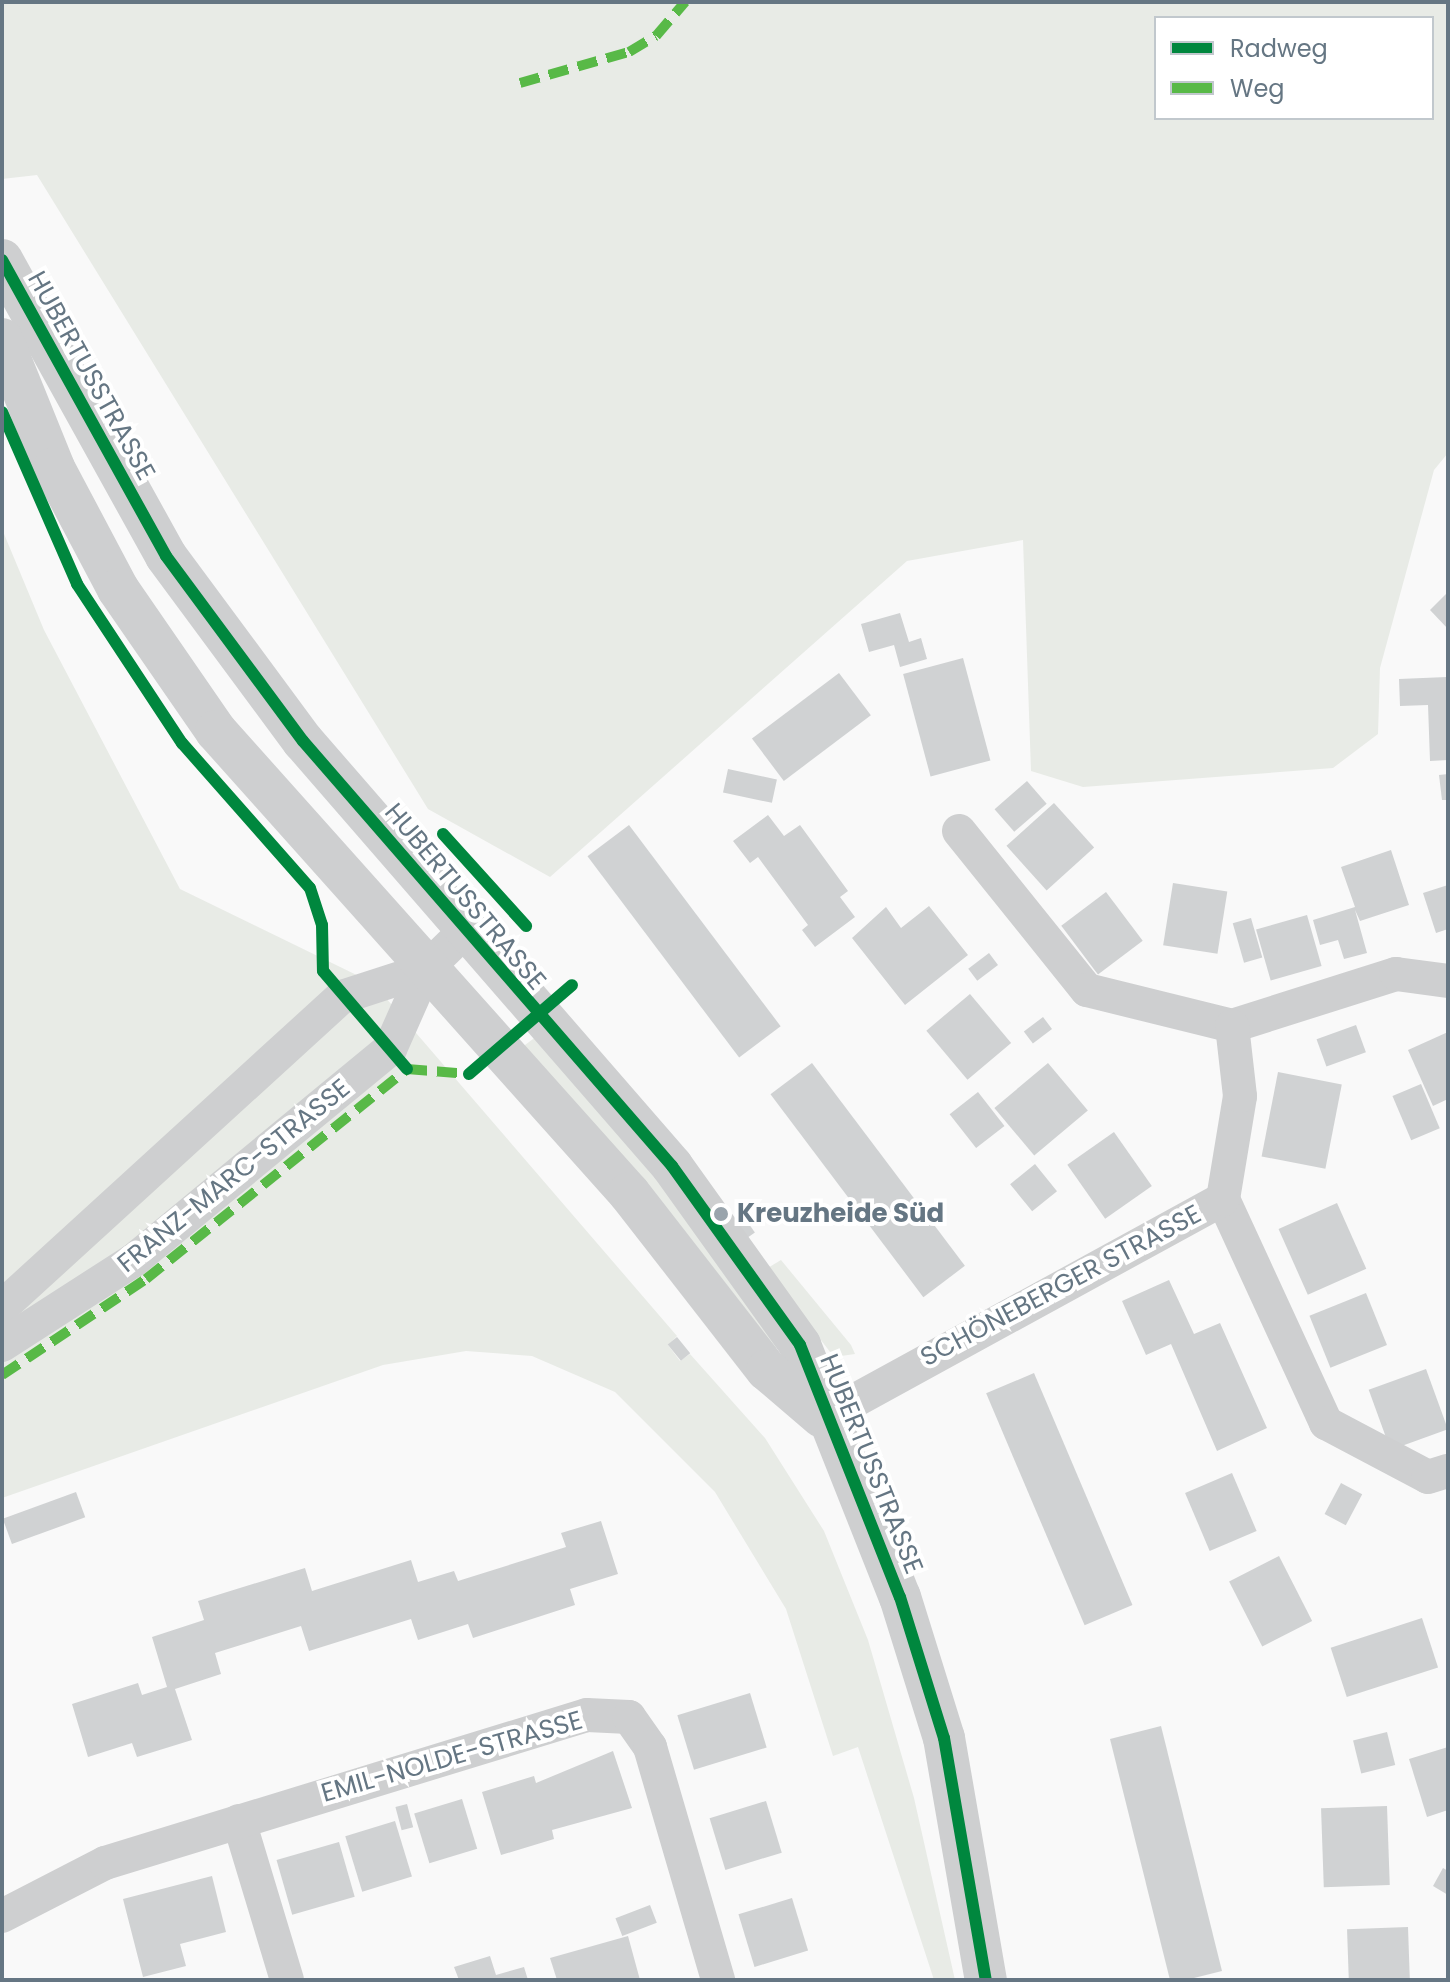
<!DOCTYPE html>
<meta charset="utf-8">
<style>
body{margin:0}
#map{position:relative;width:1450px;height:1982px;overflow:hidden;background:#f9f9f9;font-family:Poppins,sans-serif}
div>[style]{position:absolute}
.green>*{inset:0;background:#e8ebe6}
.building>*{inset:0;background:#d0d2d3;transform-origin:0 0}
.minor>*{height:34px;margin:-17px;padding:0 17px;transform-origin:17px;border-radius:17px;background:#cecfd0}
.tertiary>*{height:42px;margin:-21px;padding:0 21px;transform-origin:21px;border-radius:21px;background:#cecfd0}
.quiet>*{height:10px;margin-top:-5px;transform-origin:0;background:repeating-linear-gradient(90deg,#58b947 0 20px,transparent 0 30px)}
.cycleway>*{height:12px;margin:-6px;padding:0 6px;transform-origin:6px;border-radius:6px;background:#00873e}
.dots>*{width:22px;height:22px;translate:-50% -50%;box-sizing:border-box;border:4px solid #fff;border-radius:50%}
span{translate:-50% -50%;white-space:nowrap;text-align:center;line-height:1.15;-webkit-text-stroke:8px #fff;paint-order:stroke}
.street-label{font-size:26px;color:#657683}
.poi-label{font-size:26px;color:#657683;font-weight:700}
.left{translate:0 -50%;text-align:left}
.frame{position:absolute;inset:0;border:4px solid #657683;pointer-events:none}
.legend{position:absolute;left:1154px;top:16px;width:280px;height:104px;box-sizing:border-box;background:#fff;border:2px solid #c1c8cd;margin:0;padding:10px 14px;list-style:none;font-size:24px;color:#657683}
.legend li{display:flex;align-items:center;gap:16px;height:40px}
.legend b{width:40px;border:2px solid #c1c8cd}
</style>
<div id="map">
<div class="green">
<i style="clip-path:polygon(evenodd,2px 2px,1448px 2px,1448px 453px,1434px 470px,1380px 668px,1378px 734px,1333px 768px,1083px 787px,1031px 771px,1023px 540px,907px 561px,550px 877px,428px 809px,37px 175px,2px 179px,2px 2px,1432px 18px,1432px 118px,1156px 118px,1156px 18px,1432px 18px)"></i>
<i style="clip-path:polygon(2px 529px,44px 630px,180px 889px,373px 983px,677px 1336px,668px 1345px,680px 1361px,690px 1354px,765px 1438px,824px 1531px,868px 1640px,914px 1798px,955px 1980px,934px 1980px,858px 1747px,833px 1756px,786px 1609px,715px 1492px,615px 1392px,532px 1356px,466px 1351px,383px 1365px,2px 1498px)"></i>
<i style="clip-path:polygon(537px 1036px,616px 1126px,787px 1340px,773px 1350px,517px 1051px)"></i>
<i style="clip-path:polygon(781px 1260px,851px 1345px,855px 1354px,834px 1357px,766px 1269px)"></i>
</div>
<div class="building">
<i style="clip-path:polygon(1448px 592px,1448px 629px,1430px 610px)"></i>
<i style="clip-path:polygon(900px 613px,909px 642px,921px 638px,927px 659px,900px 667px,894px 645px,869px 652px,861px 624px)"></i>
<i style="left:963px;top:658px;width:106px;height:62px;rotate:75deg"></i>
<i style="left:839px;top:673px;width:53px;height:109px;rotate:53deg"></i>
<i style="clip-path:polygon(1447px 677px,1448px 760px,1430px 761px,1428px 705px,1400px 706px,1399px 679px)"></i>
<i style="left:728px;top:769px;width:50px;height:24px;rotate:12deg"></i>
<i style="clip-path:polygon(1448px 774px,1448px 800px,1442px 800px,1439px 775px)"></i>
<i style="left:1027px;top:781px;width:30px;height:43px;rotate:49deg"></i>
<i style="left:1054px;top:803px;width:60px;height:64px;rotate:48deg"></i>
<i style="clip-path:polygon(768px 815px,784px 836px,800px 825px,848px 891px,840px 897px,855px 917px,815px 947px,802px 930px,808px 925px,758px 857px,750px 863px,733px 841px)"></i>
<i style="left:629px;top:825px;width:252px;height:52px;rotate:53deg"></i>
<i style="clip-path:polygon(1391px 850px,1409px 905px,1360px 921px,1355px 910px,1367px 953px,1344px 959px,1338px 940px,1320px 945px,1313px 920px,1355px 907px,1341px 867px)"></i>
<i style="left:1173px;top:883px;width:55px;height:63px;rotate:9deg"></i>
<i style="clip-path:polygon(1448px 885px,1448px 929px,1436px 933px,1423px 893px)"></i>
<i style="left:1106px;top:892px;width:61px;height:56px;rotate:53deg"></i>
<i style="clip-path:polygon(929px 906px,968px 955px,905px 1005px,852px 938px,886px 907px,901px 928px)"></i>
<i style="left:1307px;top:915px;width:53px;height:53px;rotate:74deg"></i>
<i style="left:1251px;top:918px;width:41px;height:19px;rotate:74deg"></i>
<i style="left:989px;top:953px;width:15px;height:26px;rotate:53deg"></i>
<i style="left:970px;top:994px;width:64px;height:57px;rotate:50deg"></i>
<i style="left:1043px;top:1017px;width:15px;height:24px;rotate:53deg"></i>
<i style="left:1356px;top:1025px;width:29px;height:42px;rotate:70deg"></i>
<i style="clip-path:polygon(1448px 1032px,1448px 1099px,1433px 1106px,1408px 1050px)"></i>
<i style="left:812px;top:1063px;width:254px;height:52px;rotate:53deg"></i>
<i style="left:1048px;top:1063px;width:62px;height:70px;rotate:50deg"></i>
<i style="left:1278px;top:1072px;width:65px;height:86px;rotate:11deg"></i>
<i style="left:1421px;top:1084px;width:48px;height:31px;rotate:67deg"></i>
<i style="left:978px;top:1092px;width:43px;height:36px;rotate:52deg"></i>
<i style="left:1114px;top:1132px;width:66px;height:57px;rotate:55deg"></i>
<i style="left:1035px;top:1164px;width:35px;height:32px;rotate:51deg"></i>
<i style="left:1337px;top:1203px;width:72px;height:64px;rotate:66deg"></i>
<i style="left:744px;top:1217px;width:19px;height:11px;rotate:55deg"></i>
<i style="clip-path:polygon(1169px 1280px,1194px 1334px,1220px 1323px,1267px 1428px,1217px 1451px,1171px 1344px,1146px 1355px,1122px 1301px)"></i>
<i style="left:1366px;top:1293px;width:56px;height:61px;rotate:68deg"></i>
<i style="left:677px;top:1337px;width:21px;height:12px;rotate:51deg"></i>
<i style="left:1426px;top:1369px;width:64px;height:61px;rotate:70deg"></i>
<i style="left:1034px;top:1373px;width:252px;height:52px;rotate:67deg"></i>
<i style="left:1232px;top:1473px;width:63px;height:51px;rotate:67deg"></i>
<i style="left:1341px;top:1483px;width:24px;height:35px;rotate:28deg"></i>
<i style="left:76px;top:1492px;width:27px;height:78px;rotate:70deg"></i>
<i style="clip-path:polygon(601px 1521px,618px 1574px,570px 1589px,575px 1605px,473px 1638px,468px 1624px,418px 1640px,411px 1619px,309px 1651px,301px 1626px,215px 1653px,221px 1674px,175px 1689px,192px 1740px,137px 1757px,132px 1743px,88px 1757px,72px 1704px,138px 1683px,142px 1695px,167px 1687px,152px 1637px,204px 1620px,198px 1601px,305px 1568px,312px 1591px,411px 1560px,418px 1582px,454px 1571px,458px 1581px,566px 1547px,561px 1533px)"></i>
<i style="left:1279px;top:1556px;width:73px;height:56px;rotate:63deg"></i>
<i style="left:1422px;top:1618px;width:52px;height:96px;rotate:72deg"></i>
<i style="left:750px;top:1693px;width:57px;height:76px;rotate:73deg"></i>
<i style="clip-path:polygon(1161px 1726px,1222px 1971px,1186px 1980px,1170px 1980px,1110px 1739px)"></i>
<i style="left:1387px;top:1732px;width:34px;height:35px;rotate:76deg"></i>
<i style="clip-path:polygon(1448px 1747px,1448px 1810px,1427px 1817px,1409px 1759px)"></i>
<i style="clip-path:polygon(613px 1751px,632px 1808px,552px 1830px,554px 1839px,501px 1855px,482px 1792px,534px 1776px,536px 1783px)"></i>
<i style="left:462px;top:1799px;width:52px;height:50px;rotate:73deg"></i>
<i style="left:766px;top:1801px;width:54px;height:59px;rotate:73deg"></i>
<i style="left:407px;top:1804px;width:24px;height:12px;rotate:75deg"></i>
<i style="left:1387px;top:1806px;width:79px;height:66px;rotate:88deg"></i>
<i style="left:395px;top:1821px;width:58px;height:52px;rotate:73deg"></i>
<i style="left:339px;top:1842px;width:57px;height:65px;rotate:74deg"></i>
<i style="clip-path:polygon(1443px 1868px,1448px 1871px,1448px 1895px,1433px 1886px)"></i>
<i style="clip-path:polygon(212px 1876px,226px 1932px,180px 1944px,186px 1966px,143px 1977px,123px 1899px)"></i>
<i style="left:792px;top:1898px;width:55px;height:56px;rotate:73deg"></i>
<i style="left:650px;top:1905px;width:19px;height:37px;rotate:69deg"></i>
<i style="left:1408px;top:1927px;width:53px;height:61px;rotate:88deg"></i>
<i style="clip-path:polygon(628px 1936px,640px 1980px,557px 1980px,550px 1958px)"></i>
<i style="clip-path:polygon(490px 1956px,496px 1975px,524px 1967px,528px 1980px,459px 1980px,454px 1967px)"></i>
</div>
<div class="minor">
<i style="left:959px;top:831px;width:204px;rotate:51.2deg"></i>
<i style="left:1087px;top:990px;width:149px;rotate:13.9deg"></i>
<i style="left:1232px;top:1026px;width:172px;rotate:-17.6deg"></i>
<i style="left:1396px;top:974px;width:52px;rotate:7.7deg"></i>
<i style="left:1223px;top:1199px;width:247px;rotate:65.3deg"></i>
<i style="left:1326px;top:1423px;width:115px;rotate:27.9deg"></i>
<i style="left:1428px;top:1477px;width:21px;rotate:-17deg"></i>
<i style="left:2px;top:1307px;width:460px;rotate:-42.4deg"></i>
<i style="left:342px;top:997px;width:87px;rotate:-18deg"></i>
<i style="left:2px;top:1345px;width:157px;rotate:-32.8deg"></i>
<i style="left:134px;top:1260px;width:332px;rotate:-39.5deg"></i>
<i style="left:390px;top:1049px;width:86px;rotate:-66.1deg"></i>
<i style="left:425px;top:970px;width:54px;rotate:-44.3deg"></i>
<i style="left:823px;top:1418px;width:456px;rotate:-28.7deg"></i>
<i style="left:1223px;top:1199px;width:104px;rotate:-80.6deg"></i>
<i style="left:1240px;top:1096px;width:70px;rotate:-96.5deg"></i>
<i style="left:239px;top:1821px;width:166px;rotate:73.2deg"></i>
<i style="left:2px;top:1916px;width:116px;rotate:-27.2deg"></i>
<i style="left:105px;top:1863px;width:504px;rotate:-17.07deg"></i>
<i style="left:587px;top:1715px;width:42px;rotate:2.7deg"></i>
<i style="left:629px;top:1717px;width:37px;rotate:55deg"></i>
<i style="left:650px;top:1747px;width:243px;rotate:73.7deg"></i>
</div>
<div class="tertiary">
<i style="left:2px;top:260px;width:338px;rotate:61deg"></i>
<i style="left:166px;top:556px;width:230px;rotate:53.5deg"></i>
<i style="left:303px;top:741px;width:563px;rotate:49.03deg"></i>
<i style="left:672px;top:1166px;width:220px;rotate:54.4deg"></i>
<i style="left:800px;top:1345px;width:271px;rotate:68.4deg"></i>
<i style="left:900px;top:1597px;width:148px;rotate:72.7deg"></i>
<i style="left:944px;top:1738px;width:246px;rotate:80.2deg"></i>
<i style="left:2px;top:339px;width:139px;rotate:68deg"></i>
<i style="left:54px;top:468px;width:137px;rotate:62.1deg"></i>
<i style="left:118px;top:589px;width:173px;rotate:55.4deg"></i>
<i style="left:216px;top:731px;width:620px;rotate:48.21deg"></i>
<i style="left:629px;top:1193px;width:224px;rotate:52.1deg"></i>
<i style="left:767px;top:1370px;width:72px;rotate:40.5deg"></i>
</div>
<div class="quiet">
<i style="left:520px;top:83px;width:113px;rotate:-15.9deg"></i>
<i style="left:629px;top:52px;width:31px;rotate:-31deg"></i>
<i style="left:656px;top:36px;width:45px;rotate:-49.5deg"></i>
<i style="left:2px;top:1375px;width:173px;rotate:-33.7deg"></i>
<i style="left:146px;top:1279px;width:335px;rotate:-38.8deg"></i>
<i style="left:407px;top:1069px;width:62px;rotate:4.6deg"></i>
</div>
<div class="cycleway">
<i style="left:2px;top:260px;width:338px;rotate:61deg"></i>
<i style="left:166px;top:556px;width:230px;rotate:53.5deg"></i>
<i style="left:303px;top:741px;width:563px;rotate:49.03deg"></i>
<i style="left:672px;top:1166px;width:220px;rotate:54.4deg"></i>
<i style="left:800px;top:1345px;width:271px;rotate:68.4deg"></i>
<i style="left:900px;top:1597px;width:148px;rotate:72.7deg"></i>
<i style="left:944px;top:1738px;width:246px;rotate:80.2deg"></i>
<i style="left:2px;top:412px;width:188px;rotate:66.4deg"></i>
<i style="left:77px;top:584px;width:191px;rotate:56.6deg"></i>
<i style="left:182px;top:743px;width:193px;rotate:48.6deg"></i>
<i style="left:310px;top:888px;width:39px;rotate:72deg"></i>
<i style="left:322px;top:925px;width:46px;rotate:88.8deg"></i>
<i style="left:323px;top:971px;width:129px;rotate:49.4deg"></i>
<i style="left:443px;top:834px;width:124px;rotate:47.9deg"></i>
<i style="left:469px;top:1074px;width:136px;rotate:-40.8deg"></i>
</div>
<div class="dots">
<i style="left:721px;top:1214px;background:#99a4ac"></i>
</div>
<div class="street-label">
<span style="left:91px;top:376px;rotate:61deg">HUBERTUSSTRASSE</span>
<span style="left:465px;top:897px;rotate:50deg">HUBERTUSSTRASSE</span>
<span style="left:234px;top:1176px;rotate:-39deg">FRANZ-MARC-STRASSE</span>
<span style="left:1061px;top:1286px;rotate:-28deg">SCHÖNEBERGER STRASSE</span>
<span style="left:871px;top:1464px;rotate:68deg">HUBERTUSSTRASSE</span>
<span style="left:452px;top:1757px;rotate:-16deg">EMIL-NOLDE-STRASSE</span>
</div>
<div class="poi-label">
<span class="left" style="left:737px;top:1214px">Kreuzheide Süd</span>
</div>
<div class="frame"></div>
<ul class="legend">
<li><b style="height:10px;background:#00873e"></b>Radweg</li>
<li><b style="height:10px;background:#58b947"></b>Weg</li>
</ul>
</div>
